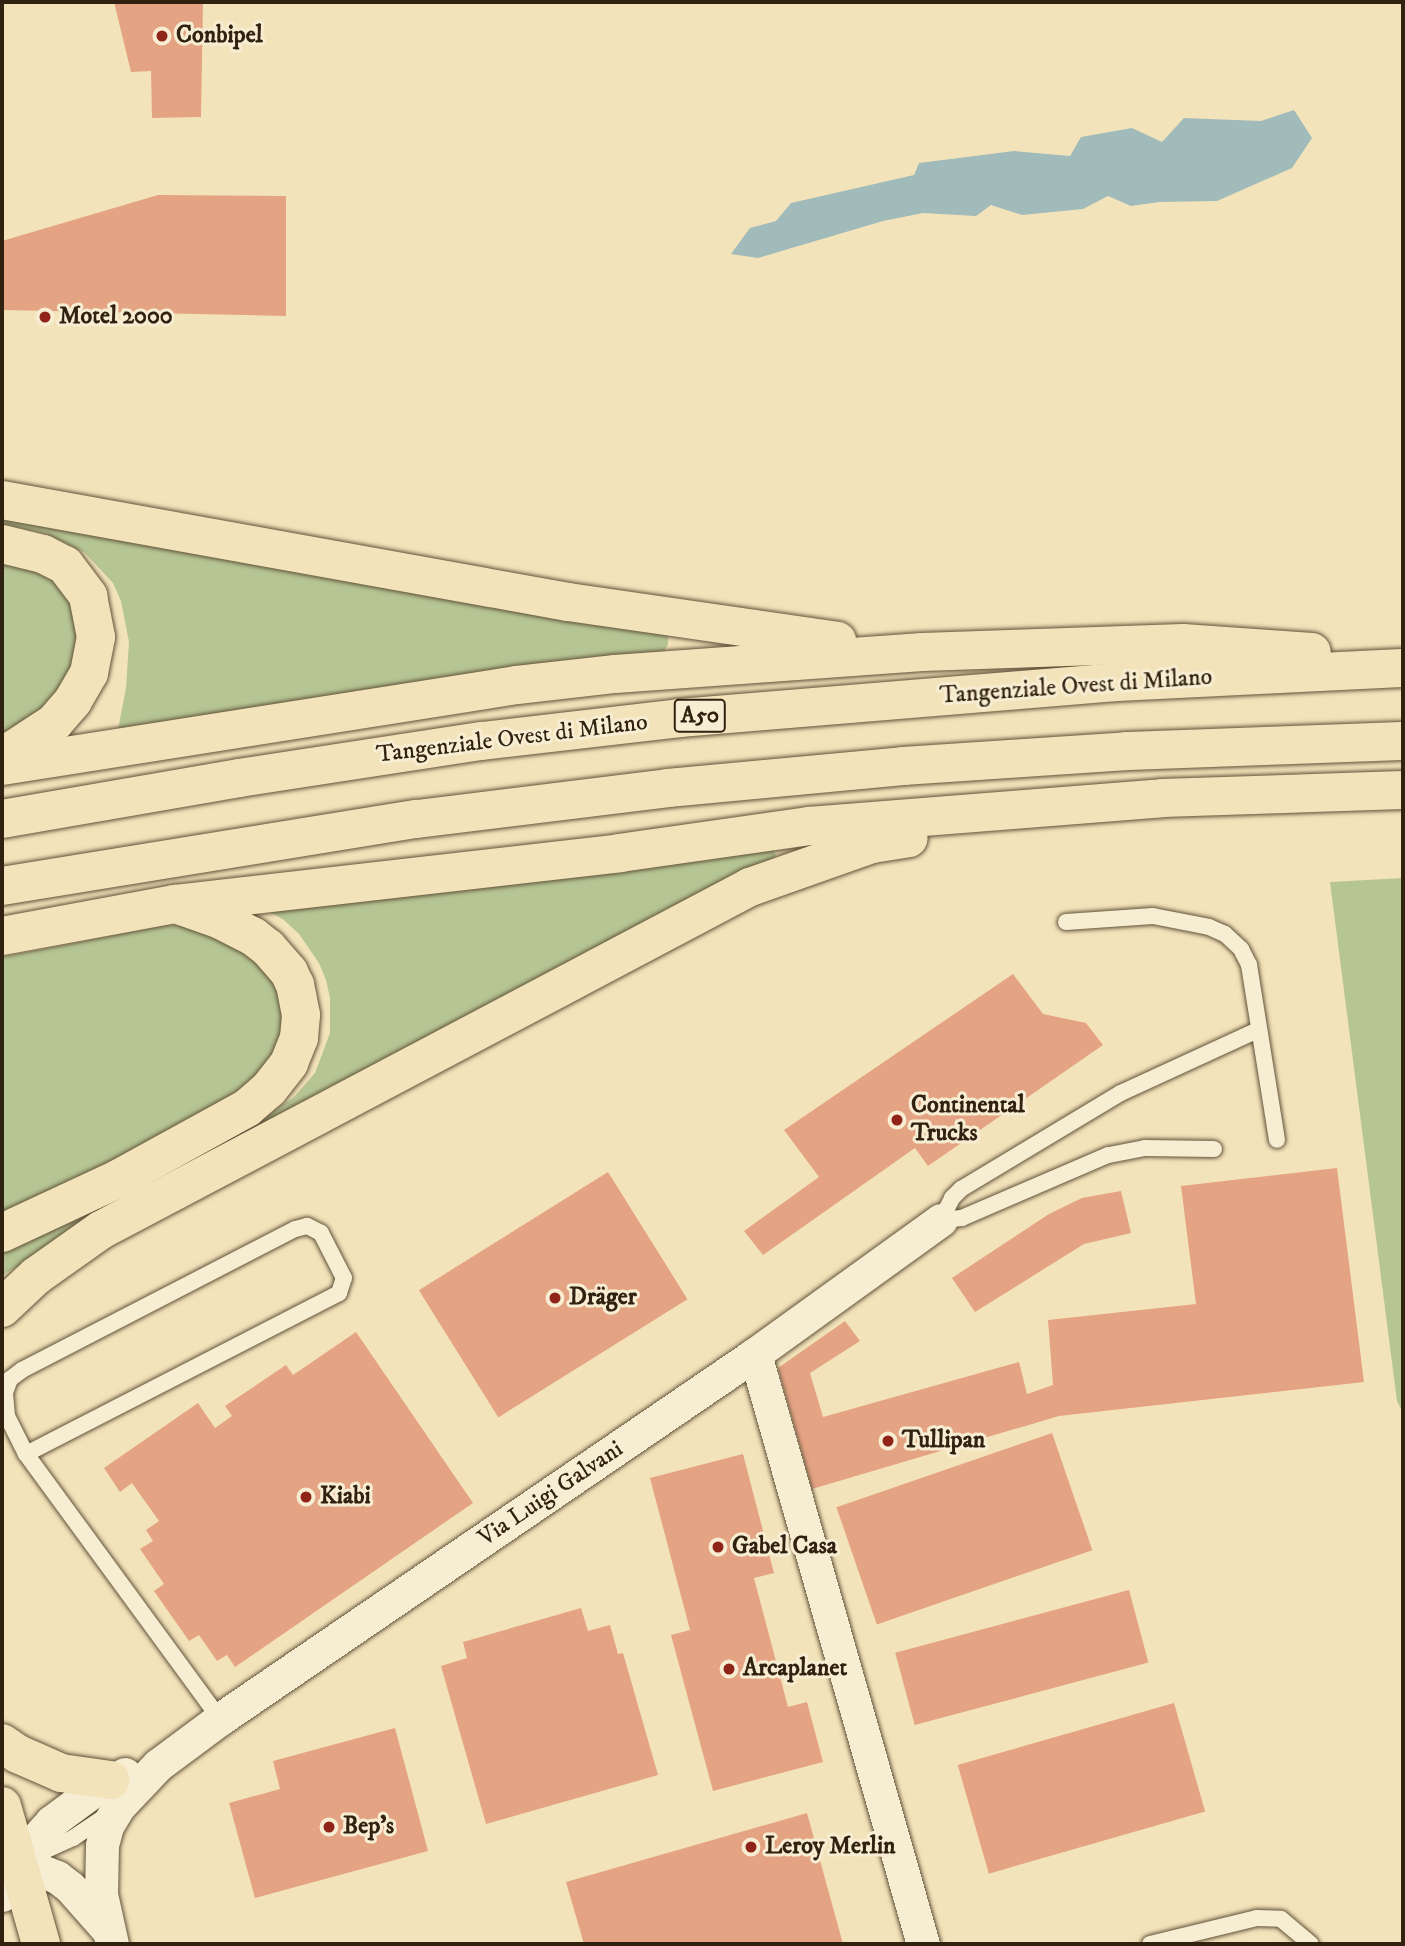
<!DOCTYPE html>
<meta charset="utf-8">
<style>
body{margin:0}
#map{position:relative;width:1405px;height:1946px;overflow:hidden;background:#f3e3ba;font-family:"IM FELL DW Pica",serif}
div>[style]{position:absolute}
.green>*{inset:0;background:#b6c594}
.water>*{inset:0;background:#a0bbba}
.building>*{inset:0;background:#e4a383;transform-origin:0 0}
.roads{filter:drop-shadow(0 0 2px #61523a) drop-shadow(0 0 2px #61523a)}
.service>*{height:16px;margin:-8px;padding:0 8px;transform-origin:8px;border-radius:8px;background:#f7edd2}
.minor>*{height:33px;margin:-16.5px;padding:0 16.5px;transform-origin:16.5px;border-radius:16.5px;background:#f7edd2}
.primary>*{height:38px;margin:-19px;padding:0 19px;transform-origin:19px;border-radius:19px;background:#f3e3ba}
.motorway>*{height:38px;margin:-19px;padding:0 19px;transform-origin:19px;border-radius:19px;background:#f3e3ba}
.dots>*{width:19px;height:19px;translate:-50% -50%;box-sizing:border-box;border:4px solid #f7edd2;border-radius:50%}
span{translate:-50% -50%;white-space:nowrap;text-align:center;line-height:1.15;-webkit-text-stroke:6px #f7edd2;paint-order:stroke}
.shield-label span{padding:2px 5px;background:#f7edd2;border:2px solid;border-radius:5px;-webkit-text-stroke-width:0}
.shield-label{font-size:23px;color:#302110;font-weight:700}
.poi-label{font-size:24px;color:#302110;font-weight:700}
.left{translate:0 -50%;text-align:left}
.street-label{font-size:24px;color:#302110}
.frame{position:absolute;inset:0;border:4px solid #302110;pointer-events:none}
</style>
<div id="map">
<div class="green">
<i style="clip-path:polygon(2px 515px,663px 630px,668px 636px,668px 644px,664px 652px,118px 730px,126px 688px,129px 642px,121px 601px,113px 583px,85px 553px,45px 533px,2px 524px)"></i>
<i style="clip-path:polygon(2px 559px,19px 562px,58px 581px,85px 623px,64px 695px,2px 745px)"></i>
<i style="clip-path:polygon(773px 847px,776px 856px,770px 863px,2px 1275px,2px 1251px,248px 1129px,294px 1097px,315px 1073px,330px 1033px,330px 998px,326px 980px,319px 963px,299px 934px,284px 920px,263px 908px)"></i>
<i style="clip-path:polygon(1403px 878px,1403px 1413px,1397px 1401px,1330px 882px)"></i>
<i style="clip-path:polygon(168px 925px,193px 927px,239px 937px,289px 1005px,268px 1079px,2px 1221px,2px 957px)"></i>
</div>
<div class="water">
<i style="clip-path:polygon(1294px 110px,1312px 138px,1292px 168px,1217px 201px,1159px 202px,1131px 206px,1108px 196px,1083px 209px,1022px 215px,991px 205px,976px 216px,923px 213px,883px 221px,758px 258px,731px 254px,750px 228px,776px 221px,791px 203px,914px 175px,919px 163px,1014px 151px,1070px 156px,1081px 137px,1132px 128px,1162px 142px,1184px 118px,1261px 121px)"></i>
</div>
<div class="building">
<i style="clip-path:polygon(114px 2px,203px 2px,201px 117px,152px 118px,151px 71px,131px 72px)"></i>
<i style="clip-path:polygon(158px 195px,286px 196px,286px 316px,2px 310px,2px 241px)"></i>
<i style="clip-path:polygon(1013px 974px,1043px 1014px,1086px 1023px,1103px 1045px,928px 1166px,915px 1148px,763px 1255px,744px 1231px,819px 1177px,784px 1130px)"></i>
<i style="clip-path:polygon(1337px 1168px,1364px 1382px,1059px 1416px,812px 1489px,778px 1368px,845px 1321px,860px 1341px,810px 1373px,823px 1417px,1019px 1362px,1027px 1394px,1053px 1385px,1048px 1320px,1196px 1304px,1181px 1186px)"></i>
<i style="left:608px;top:1172px;width:150px;height:223px;rotate:58deg"></i>
<i style="clip-path:polygon(1121px 1191px,1131px 1233px,1084px 1244px,975px 1312px,952px 1278px,1049px 1214px,1082px 1198px)"></i>
<i style="clip-path:polygon(356px 1332px,473px 1503px,235px 1667px,227px 1655px,217px 1661px,199px 1635px,189px 1641px,154px 1591px,164px 1584px,140px 1549px,153px 1541px,146px 1530px,159px 1521px,132px 1483px,120px 1492px,104px 1468px,198px 1403px,215px 1428px,232px 1416px,225px 1406px,286px 1365px,293px 1375px)"></i>
<i style="left:1052px;top:1433px;width:124px;height:228px;rotate:71deg"></i>
<i style="clip-path:polygon(743px 1454px,774px 1573px,754px 1578px,788px 1707px,807px 1702px,823px 1762px,713px 1791px,671px 1635px,690px 1630px,650px 1478px)"></i>
<i style="left:1129px;top:1590px;width:75px;height:242px;rotate:75deg"></i>
<i style="clip-path:polygon(581px 1608px,588px 1631px,610px 1625px,618px 1654px,623px 1653px,658px 1775px,486px 1824px,441px 1666px,467px 1658px,463px 1642px)"></i>
<i style="left:1174px;top:1703px;width:113px;height:225px;rotate:74deg"></i>
<i style="clip-path:polygon(395px 1728px,428px 1851px,255px 1898px,229px 1803px,280px 1789px,273px 1761px)"></i>
<i style="clip-path:polygon(807px 1813px,843px 1944px,584px 1944px,566px 1882px)"></i>
</div>
<div class="roads">
<div class="service">
<i style="left:1066px;top:922px;width:87px;rotate:-3.9deg"></i>
<i style="left:1153px;top:916px;width:57px;rotate:11.1deg"></i>
<i style="left:1209px;top:927px;width:17px;rotate:24deg"></i>
<i style="left:1225px;top:934px;width:22px;rotate:43deg"></i>
<i style="left:1241px;top:949px;width:18px;rotate:63deg"></i>
<i style="left:1249px;top:965px;width:177px;rotate:80.9deg"></i>
<i style="left:1214px;top:1149px;width:69px;rotate:-179.2deg"></i>
<i style="left:1145px;top:1148px;width:38px;rotate:169deg"></i>
<i style="left:1108px;top:1155px;width:159px;rotate:156.7deg"></i>
<i style="left:962px;top:1218px;width:21px;rotate:175deg"></i>
<i style="left:941px;top:1220px;width:25px;rotate:-63deg"></i>
<i style="left:952px;top:1198px;width:13px;rotate:-45deg"></i>
<i style="left:961px;top:1189px;width:187px;rotate:-31deg"></i>
<i style="left:1121px;top:1093px;width:151px;rotate:-24.7deg"></i>
<i style="left:26px;top:1454px;width:352px;rotate:-27.2deg"></i>
<i style="left:339px;top:1293px;width:16px;rotate:-72deg"></i>
<i style="left:344px;top:1278px;width:51px;rotate:-117.1deg"></i>
<i style="left:321px;top:1233px;width:16px;rotate:-153deg"></i>
<i style="left:307px;top:1226px;width:12px;rotate:166deg"></i>
<i style="left:295px;top:1229px;width:307px;rotate:152.7deg"></i>
<i style="left:22px;top:1370px;width:15px;rotate:143deg"></i>
<i style="left:10px;top:1379px;width:15px;rotate:110deg"></i>
<i style="left:5px;top:1393px;width:23px;rotate:85deg"></i>
<i style="left:7px;top:1416px;width:42px;rotate:63.4deg"></i>
<i style="left:26px;top:1454px;width:328px;rotate:53.8deg"></i>
<i style="left:31px;top:1857px;width:46px;rotate:-24.3deg"></i>
<i style="left:73px;top:1838px;width:40px;rotate:-34deg"></i>
<i style="left:1150px;top:1944px;width:110px;rotate:-13.7deg"></i>
<i style="left:1257px;top:1918px;width:24px;rotate:2deg"></i>
<i style="left:1281px;top:1919px;width:39px;rotate:40deg"></i>
</div>
<div class="minor">
<i style="left:755px;top:1354px;width:613px;rotate:74.11deg"></i>
<i style="left:19px;top:1862px;width:41px;rotate:21.5deg"></i>
<i style="left:57px;top:1877px;width:16px;rotate:38deg"></i>
<i style="left:70px;top:1887px;width:56px;rotate:48.6deg"></i>
<i style="left:2px;top:1895px;width:51px;rotate:-61.9deg"></i>
<i style="left:26px;top:1850px;width:38px;rotate:-48deg"></i>
<i style="left:51px;top:1822px;width:52px;rotate:-36.4deg"></i>
<i style="left:93px;top:1791px;width:36px;rotate:-28deg"></i>
<i style="left:112px;top:1944px;width:51px;rotate:-102.4deg"></i>
<i style="left:101px;top:1894px;width:49px;rotate:-88.8deg"></i>
<i style="left:102px;top:1845px;width:20px;rotate:-75deg"></i>
<i style="left:107px;top:1826px;width:23px;rotate:-59deg"></i>
<i style="left:119px;top:1806px;width:57px;rotate:-46.4deg"></i>
<i style="left:158px;top:1765px;width:77px;rotate:-36.6deg"></i>
<i style="left:220px;top:1719px;width:648px;rotate:-34.3deg"></i>
<i style="left:755px;top:1354px;width:229px;rotate:-35.8deg"></i>
</div>
<div class="primary">
<i style="left:2px;top:1743px;width:19px;rotate:35deg"></i>
<i style="left:18px;top:1754px;width:47px;rotate:23.8deg"></i>
<i style="left:61px;top:1773px;width:50px;rotate:8deg"></i>
<i style="left:2px;top:1806px;width:143px;rotate:74.2deg"></i>
</div>
<div class="motorway">
<i style="left:2px;top:500px;width:575px;rotate:10.22deg"></i>
<i style="left:568px;top:602px;width:272px;rotate:8.2deg"></i>
<i style="left:2px;top:544px;width:42px;rotate:13.7deg"></i>
<i style="left:43px;top:554px;width:25px;rotate:27deg"></i>
<i style="left:65px;top:565px;width:39px;rotate:53deg"></i>
<i style="left:88px;top:596px;width:42px;rotate:79deg"></i>
<i style="left:96px;top:637px;width:37px;rotate:101deg"></i>
<i style="left:89px;top:673px;width:32px;rotate:120deg"></i>
<i style="left:73px;top:701px;width:29px;rotate:131deg"></i>
<i style="left:54px;top:723px;width:62px;rotate:146.8deg"></i>
<i style="left:2px;top:766px;width:521px;rotate:-8.94deg"></i>
<i style="left:517px;top:685px;width:99px;rotate:-6.4deg"></i>
<i style="left:615px;top:674px;width:308px;rotate:-4.1deg"></i>
<i style="left:922px;top:652px;width:261px;rotate:-2deg"></i>
<i style="left:1183px;top:643px;width:129px;rotate:4deg"></i>
<i style="left:2px;top:819px;width:241px;rotate:-9.8deg"></i>
<i style="left:239px;top:778px;width:246px;rotate:-8.7deg"></i>
<i style="left:482px;top:741px;width:199px;rotate:-6.6deg"></i>
<i style="left:680px;top:718px;width:437px;rotate:-4.7deg"></i>
<i style="left:1116px;top:682px;width:287px;rotate:-2.8deg"></i>
<i style="left:2px;top:886px;width:420px;rotate:-9.2deg"></i>
<i style="left:417px;top:819px;width:253px;rotate:-7deg"></i>
<i style="left:668px;top:788px;width:236px;rotate:-5.3deg"></i>
<i style="left:903px;top:766px;width:225px;rotate:-3.8deg"></i>
<i style="left:1127px;top:751px;width:276px;rotate:-2.1deg"></i>
<i style="left:2px;top:936px;width:176px;rotate:-10.5deg"></i>
<i style="left:175px;top:904px;width:448px;rotate:-6.5deg"></i>
<i style="left:620px;top:853px;width:191px;rotate:-8.1deg"></i>
<i style="left:809px;top:826px;width:354px;rotate:-4.5deg"></i>
<i style="left:1162px;top:798px;width:241px;rotate:-1.9deg"></i>
<i style="left:2px;top:1233px;width:128px;rotate:-25deg"></i>
<i style="left:118px;top:1179px;width:147px;rotate:-28.8deg"></i>
<i style="left:247px;top:1108px;width:29px;rotate:-41deg"></i>
<i style="left:269px;top:1089px;width:33px;rotate:-52deg"></i>
<i style="left:289px;top:1063px;width:27px;rotate:-68deg"></i>
<i style="left:299px;top:1038px;width:23px;rotate:-85deg"></i>
<i style="left:301px;top:1015px;width:31px;rotate:-101deg"></i>
<i style="left:295px;top:985px;width:14px;rotate:-115deg"></i>
<i style="left:289px;top:972px;width:32px;rotate:-131deg"></i>
<i style="left:268px;top:948px;width:18px;rotate:-142deg"></i>
<i style="left:254px;top:937px;width:37px;rotate:-153deg"></i>
<i style="left:221px;top:920px;width:42px;rotate:-160.7deg"></i>
<i style="left:2px;top:1308px;width:47px;rotate:-43.3deg"></i>
<i style="left:36px;top:1276px;width:80px;rotate:-35.3deg"></i>
<i style="left:101px;top:1230px;width:734px;rotate:-27.86deg"></i>
<i style="left:750px;top:887px;width:129px;rotate:-19.4deg"></i>
<i style="left:872px;top:844px;width:37px;rotate:-9deg"></i>
</div>
</div>
<div class="dots">
<i style="left:162px;top:36px;background:#8f2418"></i>
<i style="left:45px;top:317px;background:#8f2418"></i>
<i style="left:897px;top:1120px;background:#8f2418"></i>
<i style="left:555px;top:1298px;background:#8f2418"></i>
<i style="left:888px;top:1441px;background:#8f2418"></i>
<i style="left:306px;top:1497px;background:#8f2418"></i>
<i style="left:718px;top:1547px;background:#8f2418"></i>
<i style="left:729px;top:1669px;background:#8f2418"></i>
<i style="left:329px;top:1827px;background:#8f2418"></i>
<i style="left:751px;top:1847px;background:#8f2418"></i>
</div>
<div class="shield-label">
<span style="left:700px;top:716px">A50</span>
</div>
<div class="poi-label">
<span class="left" style="left:176px;top:36px">Conbipel</span>
<span class="left" style="left:59px;top:317px">Motel 2000</span>
<span class="left" style="left:911px;top:1120px">Continental<br>Trucks</span>
<span class="left" style="left:569px;top:1298px">Dräger</span>
<span class="left" style="left:902px;top:1441px">Tullipan</span>
<span class="left" style="left:320px;top:1497px">Kiabi</span>
<span class="left" style="left:732px;top:1547px">Gabel Casa</span>
<span class="left" style="left:743px;top:1669px">Arcaplanet</span>
<span class="left" style="left:343px;top:1827px">Bep's</span>
<span class="left" style="left:765px;top:1847px">Leroy Merlin</span>
</div>
<div class="street-label">
<span style="left:1076px;top:687px;rotate:-4deg">Tangenziale Ovest di Milano</span>
<span style="left:512px;top:739px;rotate:-7deg">Tangenziale Ovest di Milano</span>
<span style="left:551px;top:1494px;rotate:-34deg">Via Luigi Galvani</span>
</div>
<div class="frame"></div>
</div>
